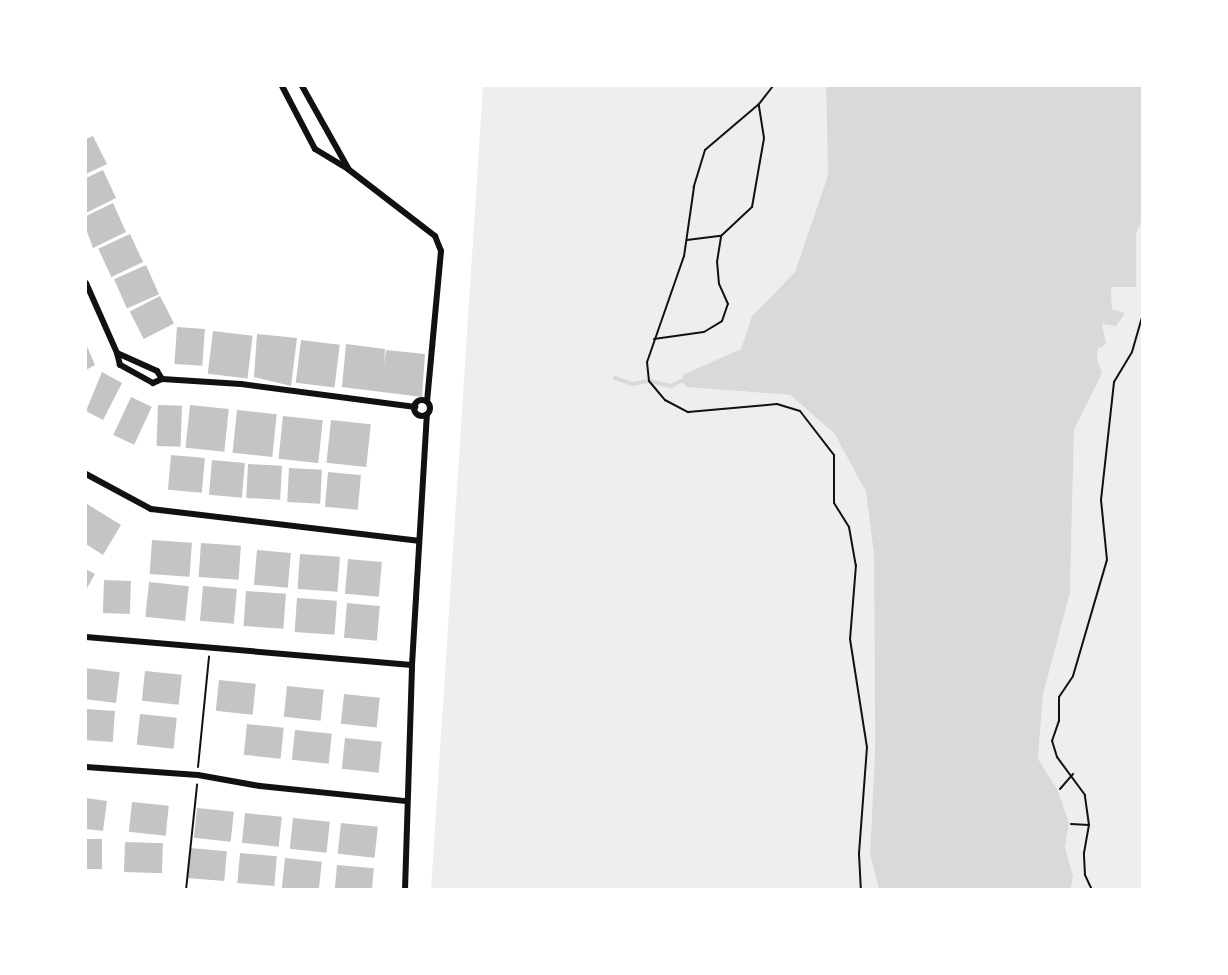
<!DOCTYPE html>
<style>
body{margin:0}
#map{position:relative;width:1228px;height:975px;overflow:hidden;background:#fff;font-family:"Times New Roman",serif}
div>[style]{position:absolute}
.green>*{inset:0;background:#eee}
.water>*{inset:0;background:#d9d9d9}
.stream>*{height:4px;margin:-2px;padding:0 2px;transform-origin:2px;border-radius:2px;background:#d9d9d9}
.building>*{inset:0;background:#c4c4c4;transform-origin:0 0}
.path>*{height:2px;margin:-1px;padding:0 1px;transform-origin:1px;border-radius:1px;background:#111}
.minor>*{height:6px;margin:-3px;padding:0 3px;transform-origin:3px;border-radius:3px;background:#111}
.minor>.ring{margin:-3px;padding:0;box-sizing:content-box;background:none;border:6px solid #111;border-radius:50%}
span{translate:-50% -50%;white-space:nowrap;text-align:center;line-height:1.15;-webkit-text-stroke:6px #fff;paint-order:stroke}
.frame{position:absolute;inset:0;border:87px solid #fff;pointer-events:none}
</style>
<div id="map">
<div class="green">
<i style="clip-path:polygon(483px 86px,826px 86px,828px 175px,795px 272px,752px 316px,741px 349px,684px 374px,688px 387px,790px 395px,834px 433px,866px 492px,874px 556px,875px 750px,870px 855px,879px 889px,431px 890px)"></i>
<i style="clip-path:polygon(1142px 220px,1142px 889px,1071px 889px,1073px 876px,1065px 847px,1069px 823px,1038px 759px,1043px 695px,1070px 593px,1074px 430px,1102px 373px,1097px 359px,1102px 324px,1125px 313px,1112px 309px,1111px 286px,1136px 286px,1136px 234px)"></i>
</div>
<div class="water">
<i style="clip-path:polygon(826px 86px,1142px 86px,1142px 220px,1136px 234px,1136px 287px,1111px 287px,1112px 309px,1125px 313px,1116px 326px,1102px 324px,1106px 344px,1098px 349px,1097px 359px,1102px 373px,1074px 430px,1070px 593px,1043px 695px,1038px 759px,1058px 791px,1069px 823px,1065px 847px,1073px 876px,1071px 889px,879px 889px,870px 855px,875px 750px,874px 556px,866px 492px,834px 433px,790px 395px,687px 387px,681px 381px,684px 374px,741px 349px,752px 316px,795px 272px,828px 175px)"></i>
</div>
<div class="stream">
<i style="left:615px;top:378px;width:18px;rotate:19deg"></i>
<i style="left:632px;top:384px;width:17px;rotate:-10deg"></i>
<i style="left:649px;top:381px;width:23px;rotate:13deg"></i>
<i style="left:671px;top:386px;width:11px;rotate:-27deg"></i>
</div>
<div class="building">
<i style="clip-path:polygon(93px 136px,107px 164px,86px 174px,86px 139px)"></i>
<i style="clip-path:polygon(103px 170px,116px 198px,86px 213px,86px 178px)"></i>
<i style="clip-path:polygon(113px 203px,126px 232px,93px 248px,86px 229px,86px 216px)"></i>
<i style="left:130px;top:234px;width:31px;height:35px;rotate:65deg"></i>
<i style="left:146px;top:265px;width:32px;height:35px;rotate:66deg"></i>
<i style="left:160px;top:296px;width:31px;height:34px;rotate:63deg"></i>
<i style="left:177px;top:327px;width:28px;height:37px;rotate:4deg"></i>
<i style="left:213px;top:331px;width:40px;height:43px;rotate:7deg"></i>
<i style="clip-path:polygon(257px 334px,297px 338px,291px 386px,254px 377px)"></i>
<i style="left:301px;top:340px;width:39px;height:43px;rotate:7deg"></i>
<i style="clip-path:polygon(86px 344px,95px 365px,86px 370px)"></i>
<i style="clip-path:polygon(346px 344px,385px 349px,384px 364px,386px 350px,425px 354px,422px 397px,342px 387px)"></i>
<i style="clip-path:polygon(102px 372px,122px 383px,103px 420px,86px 411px)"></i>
<i style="left:131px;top:397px;width:23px;height:42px;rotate:25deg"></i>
<i style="left:158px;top:405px;width:24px;height:41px;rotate:2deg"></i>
<i style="left:190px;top:405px;width:39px;height:43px;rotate:6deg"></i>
<i style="left:237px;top:410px;width:40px;height:43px;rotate:6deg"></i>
<i style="left:283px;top:416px;width:40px;height:43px;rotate:6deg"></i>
<i style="left:331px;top:420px;width:40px;height:43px;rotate:6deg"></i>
<i style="left:171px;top:455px;width:34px;height:35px;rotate:5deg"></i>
<i style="left:212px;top:460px;width:33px;height:35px;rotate:5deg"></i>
<i style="left:248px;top:464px;width:34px;height:34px;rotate:3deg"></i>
<i style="left:289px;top:468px;width:33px;height:34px;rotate:3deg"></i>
<i style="left:328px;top:472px;width:33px;height:35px;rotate:5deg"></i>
<i style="clip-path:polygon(87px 504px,121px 525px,103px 555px,86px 544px)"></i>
<i style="left:152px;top:540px;width:40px;height:34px;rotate:4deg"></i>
<i style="left:201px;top:543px;width:40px;height:34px;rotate:4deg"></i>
<i style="left:257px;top:550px;width:34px;height:35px;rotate:5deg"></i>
<i style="left:300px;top:554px;width:40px;height:35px;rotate:4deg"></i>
<i style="left:348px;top:559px;width:34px;height:35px;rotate:5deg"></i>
<i style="clip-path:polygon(86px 569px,95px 574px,86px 590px)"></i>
<i style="left:104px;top:580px;width:27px;height:33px;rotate:2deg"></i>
<i style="left:149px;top:582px;width:40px;height:35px;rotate:6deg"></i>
<i style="left:203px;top:586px;width:34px;height:35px;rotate:5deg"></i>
<i style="left:246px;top:591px;width:40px;height:35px;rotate:4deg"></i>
<i style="left:297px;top:598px;width:40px;height:34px;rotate:4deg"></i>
<i style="left:347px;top:603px;width:33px;height:35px;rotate:5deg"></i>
<i style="left:86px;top:668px;width:34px;height:31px;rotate:7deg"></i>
<i style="left:145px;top:671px;width:37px;height:30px;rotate:6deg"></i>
<i style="left:219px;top:680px;width:37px;height:31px;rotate:6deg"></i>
<i style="left:287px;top:686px;width:37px;height:31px;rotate:6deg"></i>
<i style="left:344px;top:694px;width:36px;height:30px;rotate:6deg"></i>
<i style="left:86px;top:709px;width:29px;height:31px;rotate:4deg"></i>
<i style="left:140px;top:714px;width:37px;height:31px;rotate:6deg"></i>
<i style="left:247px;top:724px;width:37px;height:31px;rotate:6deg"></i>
<i style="left:295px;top:730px;width:37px;height:30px;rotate:6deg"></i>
<i style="left:345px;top:738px;width:37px;height:31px;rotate:6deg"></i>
<i style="clip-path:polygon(86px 798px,107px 801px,103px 831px,86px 829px)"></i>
<i style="left:132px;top:802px;width:37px;height:30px;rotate:6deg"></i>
<i style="left:197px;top:808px;width:37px;height:30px;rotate:6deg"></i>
<i style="left:245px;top:813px;width:37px;height:30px;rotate:6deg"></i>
<i style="left:293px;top:818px;width:37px;height:31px;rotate:6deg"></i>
<i style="left:341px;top:823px;width:37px;height:31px;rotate:6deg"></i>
<i style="left:86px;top:839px;width:16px;height:30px"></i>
<i style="left:125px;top:842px;width:38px;height:30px;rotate:2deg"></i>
<i style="left:190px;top:848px;width:37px;height:30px;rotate:5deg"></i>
<i style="left:240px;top:853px;width:37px;height:30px;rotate:5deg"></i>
<i style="left:285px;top:858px;width:37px;height:31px;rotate:6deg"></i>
<i style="left:337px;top:865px;width:37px;height:25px;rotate:5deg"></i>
</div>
<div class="path">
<i style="left:773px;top:86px;width:23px;rotate:128deg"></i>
<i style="left:759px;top:104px;width:71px;rotate:139.6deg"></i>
<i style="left:705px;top:150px;width:39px;rotate:107deg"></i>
<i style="left:694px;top:187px;width:70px;rotate:98.2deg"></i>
<i style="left:684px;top:256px;width:112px;rotate:109.2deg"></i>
<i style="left:647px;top:362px;width:19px;rotate:84deg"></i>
<i style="left:649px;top:381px;width:25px;rotate:50deg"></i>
<i style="left:665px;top:400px;width:26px;rotate:28deg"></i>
<i style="left:688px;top:412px;width:89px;rotate:-5.1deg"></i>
<i style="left:777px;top:404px;width:24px;rotate:17deg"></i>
<i style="left:800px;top:411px;width:56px;rotate:52.3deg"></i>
<i style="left:834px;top:455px;width:48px;rotate:90deg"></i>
<i style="left:834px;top:503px;width:28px;rotate:58deg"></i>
<i style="left:849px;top:527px;width:39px;rotate:80deg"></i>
<i style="left:856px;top:565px;width:74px;rotate:94.6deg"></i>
<i style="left:850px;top:639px;width:109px;rotate:81.1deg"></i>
<i style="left:867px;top:747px;width:107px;rotate:94.3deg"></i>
<i style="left:859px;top:854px;width:36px;rotate:87deg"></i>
<i style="left:687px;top:240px;width:34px;rotate:-7deg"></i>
<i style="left:654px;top:339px;width:50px;rotate:-8deg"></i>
<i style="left:704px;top:332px;width:21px;rotate:-31deg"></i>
<i style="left:722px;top:321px;width:18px;rotate:-71deg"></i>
<i style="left:728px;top:304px;width:22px;rotate:-114deg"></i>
<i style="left:719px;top:284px;width:22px;rotate:-95deg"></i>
<i style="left:717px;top:262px;width:26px;rotate:-81deg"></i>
<i style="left:721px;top:236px;width:42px;rotate:-43.1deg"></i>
<i style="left:752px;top:207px;width:70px;rotate:-80.1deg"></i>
<i style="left:764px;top:138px;width:33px;rotate:-99deg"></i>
<i style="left:198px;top:767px;width:111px;rotate:-84.3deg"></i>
<i style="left:1060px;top:789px;width:20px;rotate:-49deg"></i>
<i style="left:1071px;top:824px;width:18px;rotate:3deg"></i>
<i style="left:186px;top:890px;width:106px;rotate:-84deg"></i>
<i style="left:1092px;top:890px;width:17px;rotate:-115deg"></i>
<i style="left:1085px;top:875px;width:22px;rotate:-93deg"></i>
<i style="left:1084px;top:853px;width:28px;rotate:-80deg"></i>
<i style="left:1089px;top:825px;width:30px;rotate:-98deg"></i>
<i style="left:1085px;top:795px;width:47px;rotate:-126.4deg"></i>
<i style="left:1057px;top:757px;width:17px;rotate:-107deg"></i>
<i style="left:1052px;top:741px;width:21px;rotate:-71deg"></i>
<i style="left:1059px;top:721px;width:24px;rotate:-90deg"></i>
<i style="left:1059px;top:697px;width:25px;rotate:-56deg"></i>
<i style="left:1073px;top:676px;width:121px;rotate:-73.7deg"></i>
<i style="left:1107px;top:560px;width:60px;rotate:-95.7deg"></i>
<i style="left:1101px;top:500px;width:119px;rotate:-83.7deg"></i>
<i style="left:1114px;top:382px;width:35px;rotate:-59deg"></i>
<i style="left:1132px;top:352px;width:37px;rotate:-74deg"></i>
</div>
<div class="minor">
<i style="left:282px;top:86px;width:71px;rotate:62.4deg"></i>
<i style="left:315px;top:149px;width:39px;rotate:31deg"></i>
<i style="left:348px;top:169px;width:110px;rotate:37.6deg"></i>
<i style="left:435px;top:236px;width:16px;rotate:68deg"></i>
<i style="left:441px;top:251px;width:151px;rotate:95.3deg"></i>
<i style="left:302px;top:86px;width:94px;rotate:60.7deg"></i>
<i style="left:86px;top:283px;width:77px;rotate:66.1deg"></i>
<i style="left:117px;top:353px;width:44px;rotate:24.2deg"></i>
<i style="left:157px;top:371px;width:9px;rotate:58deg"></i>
<i style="left:162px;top:379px;width:10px;rotate:156deg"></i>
<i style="left:153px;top:383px;width:38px;rotate:-151deg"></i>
<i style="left:120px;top:365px;width:12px;rotate:-104deg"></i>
<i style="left:162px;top:379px;width:79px;rotate:3.6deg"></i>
<i style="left:241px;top:384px;width:176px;rotate:7.5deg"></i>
<i class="ring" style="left:414px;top:400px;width:10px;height:10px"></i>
<i style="left:86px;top:474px;width:74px;rotate:28.3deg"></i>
<i style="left:151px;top:509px;width:269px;rotate:6.8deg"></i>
<i style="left:86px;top:637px;width:327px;rotate:4.9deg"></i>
<i style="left:86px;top:767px;width:112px;rotate:4.1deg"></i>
<i style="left:198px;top:775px;width:63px;rotate:10.1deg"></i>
<i style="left:260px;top:786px;width:147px;rotate:5.9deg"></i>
<i style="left:405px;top:890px;width:225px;rotate:-88.2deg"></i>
<i style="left:412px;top:665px;width:251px;rotate:-86.6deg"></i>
</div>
<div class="frame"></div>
</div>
